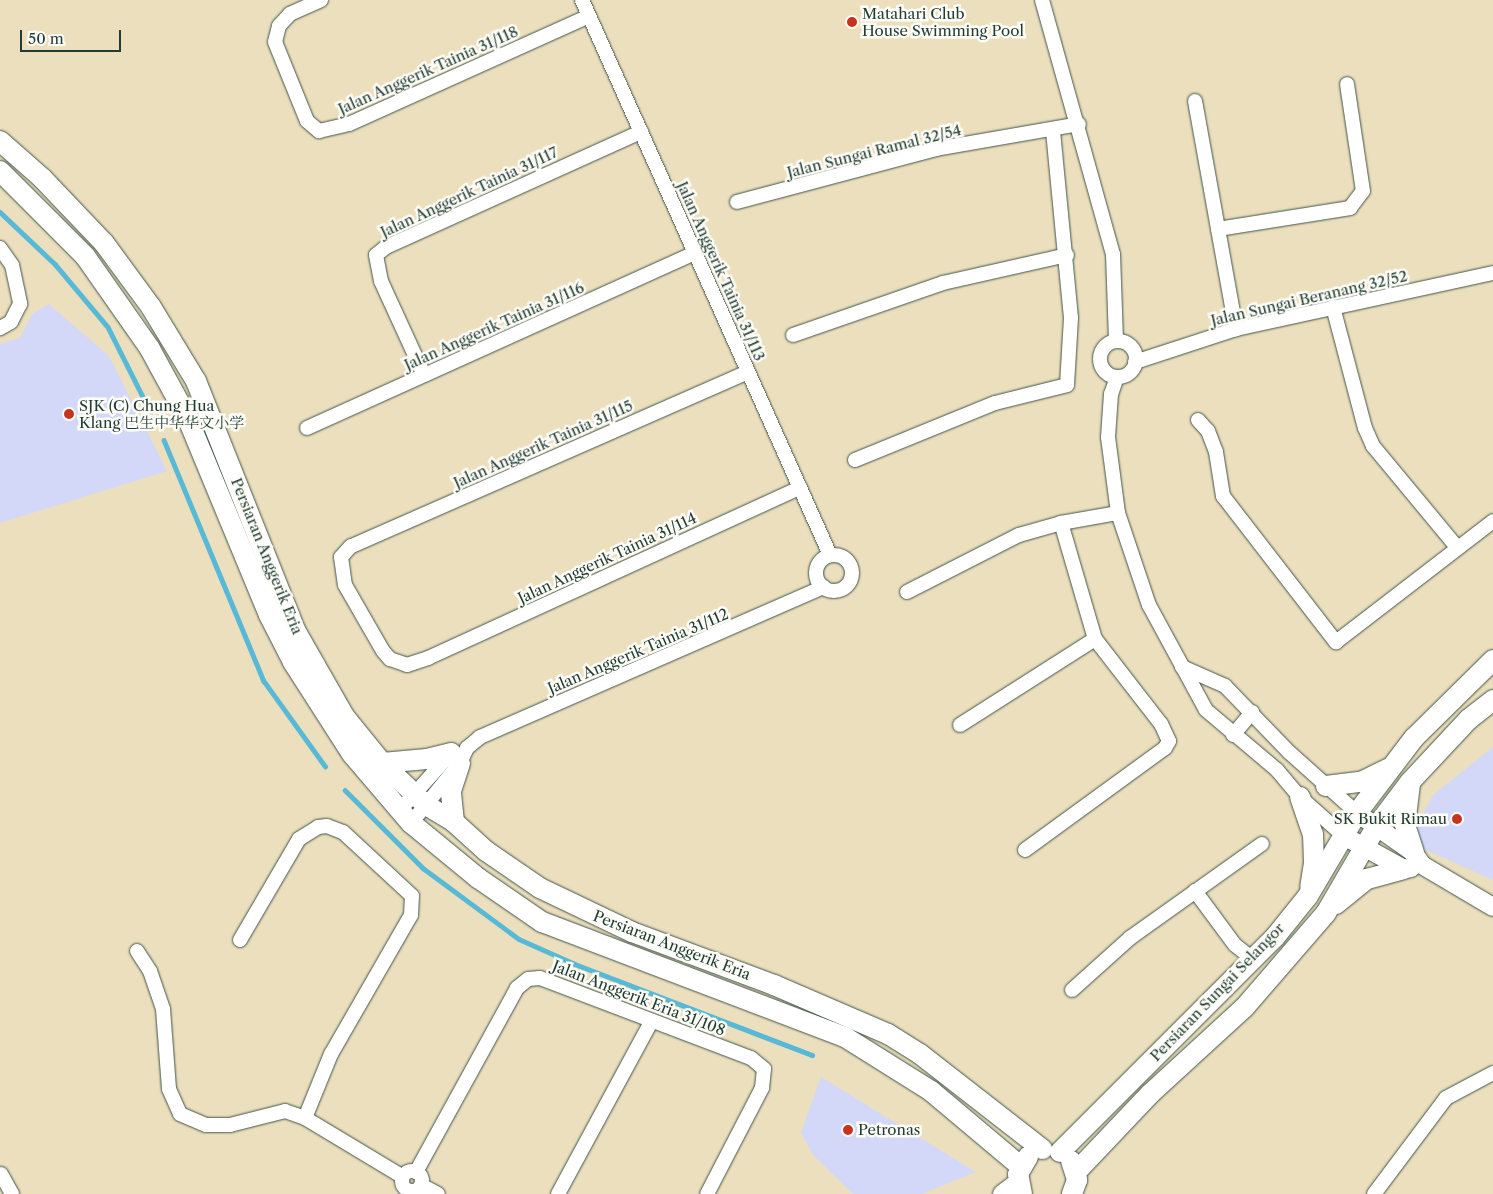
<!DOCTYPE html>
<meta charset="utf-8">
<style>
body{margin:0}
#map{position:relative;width:1493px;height:1194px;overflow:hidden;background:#ecdfbd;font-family:"Libre Caslon Text","Noto Serif SC",serif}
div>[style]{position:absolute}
.built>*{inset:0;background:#d3d8f9}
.stream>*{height:4.5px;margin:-2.25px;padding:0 2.25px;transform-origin:2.25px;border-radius:2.25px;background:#58b9d7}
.roads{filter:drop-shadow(0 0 1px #3e5549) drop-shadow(0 0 1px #3e5549)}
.minor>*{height:14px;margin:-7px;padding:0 7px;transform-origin:7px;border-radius:7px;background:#fff}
.minor>.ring{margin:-7px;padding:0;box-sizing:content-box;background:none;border:14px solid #fff;border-radius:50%}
.tertiary>*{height:18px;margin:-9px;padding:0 9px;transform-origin:9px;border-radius:9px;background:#fff}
.secondary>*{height:20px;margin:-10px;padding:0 10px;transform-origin:10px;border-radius:10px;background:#fff}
.dots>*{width:14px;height:14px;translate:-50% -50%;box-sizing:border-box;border:2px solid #fdfcf7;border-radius:50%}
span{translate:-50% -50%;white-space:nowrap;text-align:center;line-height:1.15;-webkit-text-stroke:5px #fdfcf7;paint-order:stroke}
.poi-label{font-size:15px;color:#1f3d34}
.left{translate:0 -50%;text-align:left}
.right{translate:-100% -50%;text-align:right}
.street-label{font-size:15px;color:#1f3d34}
.scale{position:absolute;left:20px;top:30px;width:101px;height:22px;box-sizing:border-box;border:2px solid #1f3d34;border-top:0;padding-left:6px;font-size:15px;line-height:18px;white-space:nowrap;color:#1f3d34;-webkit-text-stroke:4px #fdfcf7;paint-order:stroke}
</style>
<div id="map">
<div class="built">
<i style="clip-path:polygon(49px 304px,109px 356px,167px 471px,0 523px,0 344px,20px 338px,32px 314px)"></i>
<i style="clip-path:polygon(1493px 747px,1493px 880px,1408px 842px,1433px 795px)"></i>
<i style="clip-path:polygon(821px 1077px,976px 1172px,921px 1194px,853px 1194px,813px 1155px,801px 1133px)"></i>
</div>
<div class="stream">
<i style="left:0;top:212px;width:76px;rotate:43.4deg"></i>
<i style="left:55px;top:264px;width:82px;rotate:49.9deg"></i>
<i style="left:108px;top:327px;width:94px;rotate:63.4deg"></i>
<i style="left:164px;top:440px;width:261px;rotate:67.5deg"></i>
<i style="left:264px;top:681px;width:105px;rotate:54.3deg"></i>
<i style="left:345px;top:790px;width:110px;rotate:45deg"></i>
<i style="left:423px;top:868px;width:119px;rotate:36.5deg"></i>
<i style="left:519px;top:939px;width:61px;rotate:24.1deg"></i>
<i style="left:575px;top:964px;width:254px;rotate:21deg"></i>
</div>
<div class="roads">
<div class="minor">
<i style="left:321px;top:0;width:34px;rotate:156deg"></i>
<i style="left:290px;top:14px;width:16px;rotate:133deg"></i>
<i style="left:279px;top:26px;width:16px;rotate:104deg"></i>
<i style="left:275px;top:42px;width:85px;rotate:67.9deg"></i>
<i style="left:307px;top:121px;width:16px;rotate:40deg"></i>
<i style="left:319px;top:131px;width:31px;rotate:-13deg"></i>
<i style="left:349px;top:124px;width:263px;rotate:-24.2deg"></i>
<i style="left:582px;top:0;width:608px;rotate:65.92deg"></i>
<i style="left:1042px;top:0;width:264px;rotate:74.4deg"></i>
<i style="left:1113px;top:254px;width:87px;rotate:88deg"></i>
<i style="left:1195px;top:101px;width:232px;rotate:79.8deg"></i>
<i style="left:737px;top:202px;width:206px;rotate:-14.9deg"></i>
<i style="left:936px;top:149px;width:145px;rotate:-9.9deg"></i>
<i style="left:1218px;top:229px;width:134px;rotate:-9deg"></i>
<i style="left:1350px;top:208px;width:21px;rotate:-53deg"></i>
<i style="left:1363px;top:191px;width:108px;rotate:-98.5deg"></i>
<i style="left:0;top:248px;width:21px;rotate:55deg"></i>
<i style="left:12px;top:265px;width:40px;rotate:78deg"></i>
<i style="left:20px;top:304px;width:20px;rotate:117deg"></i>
<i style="left:11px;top:322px;width:13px;rotate:151deg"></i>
<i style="left:1333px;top:307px;width:125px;rotate:75.2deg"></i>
<i style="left:1365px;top:428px;width:20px;rotate:66deg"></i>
<i style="left:1373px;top:446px;width:131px;rotate:50.3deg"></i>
<i style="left:793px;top:335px;width:159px;rotate:-19.1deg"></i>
<i style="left:943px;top:283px;width:127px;rotate:-12.7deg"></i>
<i class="ring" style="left:1100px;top:341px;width:22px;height:22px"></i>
<i style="left:1135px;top:362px;width:106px;rotate:-18.1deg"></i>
<i style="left:1236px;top:329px;width:263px;rotate:-12.3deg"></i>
<i style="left:748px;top:372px;width:433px;rotate:156.3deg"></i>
<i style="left:351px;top:546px;width:15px;rotate:132deg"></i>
<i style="left:341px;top:557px;width:28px;rotate:82deg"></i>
<i style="left:345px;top:585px;width:76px;rotate:60.1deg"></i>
<i style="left:383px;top:651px;width:11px;rotate:49deg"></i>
<i style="left:390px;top:659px;width:18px;rotate:19deg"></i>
<i style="left:407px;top:665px;width:22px;rotate:-18deg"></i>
<i style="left:428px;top:658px;width:409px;rotate:-24.6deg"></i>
<i style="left:424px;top:375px;width:103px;rotate:-114.6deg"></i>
<i style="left:381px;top:281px;width:26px;rotate:-101deg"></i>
<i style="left:376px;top:255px;width:13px;rotate:-39deg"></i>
<i style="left:386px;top:247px;width:280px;rotate:-24.3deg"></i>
<i style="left:1117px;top:377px;width:18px;rotate:109deg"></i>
<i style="left:1111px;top:394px;width:43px;rotate:94deg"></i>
<i style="left:1108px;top:437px;width:77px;rotate:82.5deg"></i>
<i style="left:1118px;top:513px;width:97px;rotate:71.4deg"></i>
<i style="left:1149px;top:605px;width:119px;rotate:61.5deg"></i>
<i style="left:1206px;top:710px;width:93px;rotate:40.2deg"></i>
<i style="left:1277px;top:770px;width:35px;rotate:50deg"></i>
<i style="left:1300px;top:797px;width:59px;rotate:41.6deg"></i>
<i style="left:1198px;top:420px;width:15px;rotate:48deg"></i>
<i style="left:1208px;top:431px;width:22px;rotate:69deg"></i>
<i style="left:1216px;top:452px;width:45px;rotate:81deg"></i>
<i style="left:1223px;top:496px;width:185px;rotate:52.3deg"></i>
<i style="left:1336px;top:642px;width:198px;rotate:-37.6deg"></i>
<i style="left:307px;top:428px;width:426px;rotate:-24.3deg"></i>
<i style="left:855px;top:460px;width:151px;rotate:-22.2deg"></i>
<i style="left:995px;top:403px;width:74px;rotate:-14deg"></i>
<i style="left:1067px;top:385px;width:67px;rotate:-86.6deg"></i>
<i style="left:1071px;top:318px;width:189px;rotate:-95.5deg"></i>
<i class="ring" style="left:816px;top:555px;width:22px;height:22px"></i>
<i style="left:907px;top:592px;width:126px;rotate:-27deg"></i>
<i style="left:1019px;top:535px;width:44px;rotate:-15.9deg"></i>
<i style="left:1061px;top:523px;width:58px;rotate:-10deg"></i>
<i style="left:1182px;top:667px;width:47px;rotate:23.8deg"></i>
<i style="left:1225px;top:686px;width:93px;rotate:45.9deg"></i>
<i style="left:1290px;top:753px;width:90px;rotate:41.8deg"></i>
<i style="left:960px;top:725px;width:160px;rotate:-32.5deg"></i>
<i style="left:1233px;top:735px;width:30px;rotate:-50deg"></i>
<i style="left:400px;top:810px;width:78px;rotate:-48.1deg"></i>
<i style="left:411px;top:823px;width:77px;rotate:-50.8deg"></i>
<i style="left:460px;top:763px;width:17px;rotate:-65deg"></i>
<i style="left:467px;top:748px;width:17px;rotate:-40deg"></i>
<i style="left:480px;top:737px;width:375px;rotate:-23.6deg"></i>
<i style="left:1025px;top:850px;width:173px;rotate:-36.1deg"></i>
<i style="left:1165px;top:748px;width:8px;rotate:-60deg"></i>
<i style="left:1169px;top:741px;width:19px;rotate:-115deg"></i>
<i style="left:1161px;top:724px;width:108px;rotate:-127.8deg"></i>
<i style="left:1095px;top:639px;width:121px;rotate:-106.3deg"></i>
<i style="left:1195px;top:891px;width:67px;rotate:53.5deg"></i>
<i style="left:1235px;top:945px;width:23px;rotate:38deg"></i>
<i style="left:240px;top:940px;width:117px;rotate:-59.7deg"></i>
<i style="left:299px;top:839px;width:22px;rotate:-32deg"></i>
<i style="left:318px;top:827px;width:9px;rotate:-6deg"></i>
<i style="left:327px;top:826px;width:17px;rotate:21deg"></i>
<i style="left:343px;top:832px;width:94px;rotate:42.8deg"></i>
<i style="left:412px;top:896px;width:19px;rotate:93deg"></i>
<i style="left:411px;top:915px;width:160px;rotate:119.9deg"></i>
<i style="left:331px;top:1054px;width:69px;rotate:112.1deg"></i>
<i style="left:137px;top:951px;width:24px;rotate:57deg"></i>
<i style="left:150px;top:971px;width:40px;rotate:71.1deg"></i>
<i style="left:163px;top:1009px;width:80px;rotate:85.7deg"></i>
<i style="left:169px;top:1089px;width:27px;rotate:66deg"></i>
<i style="left:180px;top:1114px;width:28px;rotate:23deg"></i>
<i style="left:206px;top:1125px;width:24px"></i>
<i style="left:230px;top:1125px;width:57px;rotate:-14.3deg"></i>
<i style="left:285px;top:1111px;width:21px;rotate:19deg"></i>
<i style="left:305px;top:1118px;width:114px;rotate:31deg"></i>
<i style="left:1072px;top:990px;width:78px;rotate:-41.9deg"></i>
<i style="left:1130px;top:938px;width:162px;rotate:-35.5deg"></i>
<i class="ring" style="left:402px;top:1171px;width:6px;height:6px"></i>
<i style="left:416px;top:1172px;width:210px;rotate:-61.2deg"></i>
<i style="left:517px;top:988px;width:14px;rotate:-39deg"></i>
<i style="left:528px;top:979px;width:12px;rotate:-5deg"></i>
<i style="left:540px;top:978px;width:226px;rotate:20.8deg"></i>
<i style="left:751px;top:1058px;width:17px;rotate:40deg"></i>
<i style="left:764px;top:1069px;width:19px;rotate:96deg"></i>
<i style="left:762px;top:1088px;width:119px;rotate:117.4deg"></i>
<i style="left:1px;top:1174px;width:23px;rotate:61deg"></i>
<i style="left:421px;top:1185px;width:19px;rotate:28deg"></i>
<i style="left:558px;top:1194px;width:196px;rotate:-61.6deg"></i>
<i style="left:1374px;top:1194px;width:120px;rotate:-53.1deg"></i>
<i style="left:1446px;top:1098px;width:53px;rotate:-28deg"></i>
</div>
<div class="tertiary">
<i style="left:1357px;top:813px;width:70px;rotate:35.1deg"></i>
<i style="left:1414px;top:853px;width:14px;rotate:56deg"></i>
<i style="left:1422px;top:865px;width:82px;rotate:30.6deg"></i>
<i style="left:1344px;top:836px;width:68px;rotate:28.8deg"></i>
<i style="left:1404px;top:869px;width:7px;rotate:-8deg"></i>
<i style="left:1002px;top:1194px;width:20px;rotate:-37deg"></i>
</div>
<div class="secondary">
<i style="left:0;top:141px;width:56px;rotate:41.4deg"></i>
<i style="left:42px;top:178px;width:90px;rotate:46.4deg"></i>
<i style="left:104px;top:243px;width:79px;rotate:53.7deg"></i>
<i style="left:151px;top:307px;width:87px;rotate:58.7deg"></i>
<i style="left:196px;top:381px;width:268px;rotate:68.3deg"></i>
<i style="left:295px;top:630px;width:99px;rotate:60.3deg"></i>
<i style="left:344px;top:716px;width:60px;rotate:51deg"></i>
<i style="left:382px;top:763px;width:61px;rotate:43.7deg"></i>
<i style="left:426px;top:805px;width:33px;rotate:31deg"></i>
<i style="left:454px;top:822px;width:43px;rotate:42.2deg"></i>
<i style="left:486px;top:851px;width:65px;rotate:34.4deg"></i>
<i style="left:540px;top:888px;width:102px;rotate:25.6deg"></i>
<i style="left:632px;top:932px;width:152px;rotate:20.5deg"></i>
<i style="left:774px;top:985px;width:124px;rotate:23.3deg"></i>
<i style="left:888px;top:1034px;width:38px;rotate:32deg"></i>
<i style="left:920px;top:1054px;width:155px;rotate:37.9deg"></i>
<i style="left:0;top:171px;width:120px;rotate:45deg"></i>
<i style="left:85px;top:256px;width:113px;rotate:55deg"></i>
<i style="left:150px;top:349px;width:77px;rotate:61.4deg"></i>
<i style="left:187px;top:417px;width:214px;rotate:67.5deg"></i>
<i style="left:269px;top:615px;width:53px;rotate:62.9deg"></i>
<i style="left:293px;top:662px;width:109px;rotate:57.3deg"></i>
<i style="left:352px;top:754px;width:91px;rotate:49.5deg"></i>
<i style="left:411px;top:823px;width:87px;rotate:39.4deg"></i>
<i style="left:478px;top:878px;width:78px;rotate:34.5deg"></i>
<i style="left:542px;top:922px;width:324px;rotate:20.8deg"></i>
<i style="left:845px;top:1037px;width:102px;rotate:32.1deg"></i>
<i style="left:931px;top:1091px;width:116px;rotate:40.1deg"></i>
<i style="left:382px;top:763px;width:45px;rotate:-5.1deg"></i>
<i style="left:427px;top:759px;width:25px;rotate:-14deg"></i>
<i style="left:1410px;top:784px;width:41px;rotate:97deg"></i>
<i style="left:1405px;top:825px;width:29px;rotate:72deg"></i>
<i style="left:1326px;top:786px;width:35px;rotate:-7deg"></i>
<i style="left:1361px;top:782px;width:30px;rotate:-26deg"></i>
<i style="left:1300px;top:797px;width:39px;rotate:71deg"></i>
<i style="left:1313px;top:834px;width:29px;rotate:88deg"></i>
<i style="left:1314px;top:863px;width:24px;rotate:99deg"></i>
<i style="left:454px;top:822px;width:31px;rotate:-96deg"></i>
<i style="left:451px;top:791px;width:29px;rotate:-72deg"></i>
<i style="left:1336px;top:904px;width:40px;rotate:-39deg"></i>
<i style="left:1367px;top:879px;width:38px;rotate:-15deg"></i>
<i style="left:1060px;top:1152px;width:304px;rotate:-45deg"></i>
<i style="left:1275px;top:937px;width:53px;rotate:-51.2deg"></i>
<i style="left:1308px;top:896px;width:96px;rotate:-59.4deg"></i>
<i style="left:1357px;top:813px;width:94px;rotate:-52.8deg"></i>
<i style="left:1414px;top:738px;width:111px;rotate:-44.6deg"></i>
<i style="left:1071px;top:1161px;width:20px;rotate:72deg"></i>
<i style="left:1077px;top:1180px;width:15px;rotate:110deg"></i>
<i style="left:1076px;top:1172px;width:108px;rotate:-46.5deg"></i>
<i style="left:1150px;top:1094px;width:127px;rotate:-42.5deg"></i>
<i style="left:1244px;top:1008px;width:125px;rotate:-49.2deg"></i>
<i style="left:1326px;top:913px;width:99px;rotate:-59.8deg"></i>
<i style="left:1376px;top:827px;width:56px;rotate:-52.9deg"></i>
<i style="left:1410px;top:782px;width:86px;rotate:-46.9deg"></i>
<i style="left:1469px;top:719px;width:31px;rotate:-38deg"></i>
<i style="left:1022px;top:1194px;width:20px;rotate:-101deg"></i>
<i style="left:1018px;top:1174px;width:20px;rotate:-60deg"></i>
</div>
</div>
<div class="dots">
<i style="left:852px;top:22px;background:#c8321e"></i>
<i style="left:69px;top:414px;background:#c8321e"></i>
<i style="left:1457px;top:819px;background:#c8321e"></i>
<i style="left:848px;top:1130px;background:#c8321e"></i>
</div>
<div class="poi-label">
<span class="left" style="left:862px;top:22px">Matahari Club<br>House Swimming Pool</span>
<span class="left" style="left:79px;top:414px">SJK (C) Chung Hua<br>Klang 巴生中华华文小学</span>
<span class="right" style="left:1447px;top:819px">SK Bukit Rimau</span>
<span class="left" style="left:858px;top:1130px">Petronas</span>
</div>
<div class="street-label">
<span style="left:428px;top:70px;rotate:-24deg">Jalan Anggerik Tainia 31/118</span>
<span style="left:874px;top:151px;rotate:-14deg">Jalan Sungai Ramal 32/54</span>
<span style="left:469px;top:192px;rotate:-25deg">Jalan Anggerik Tainia 31/117</span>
<span style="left:721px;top:271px;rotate:66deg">Jalan Anggerik Tainia 31/113</span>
<span style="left:1309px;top:298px;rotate:-13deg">Jalan Sungai Beranang 32/52</span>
<span style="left:494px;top:326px;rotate:-24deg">Jalan Anggerik Tainia 31/116</span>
<span style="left:543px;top:444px;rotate:-24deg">Jalan Anggerik Tainia 31/115</span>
<span style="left:267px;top:556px;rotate:68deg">Persiaran Anggerik Eria</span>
<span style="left:607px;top:558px;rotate:-25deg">Jalan Anggerik Tainia 31/114</span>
<span style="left:638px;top:651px;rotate:-23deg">Jalan Anggerik Tainia 31/112</span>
<span style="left:672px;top:945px;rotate:21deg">Persiaran Anggerik Eria</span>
<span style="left:1217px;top:992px;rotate:-46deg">Persiaran Sungai Selangor</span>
<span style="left:639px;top:998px;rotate:21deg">Jalan Anggerik Eria 31/108</span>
</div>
<div class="scale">50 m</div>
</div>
